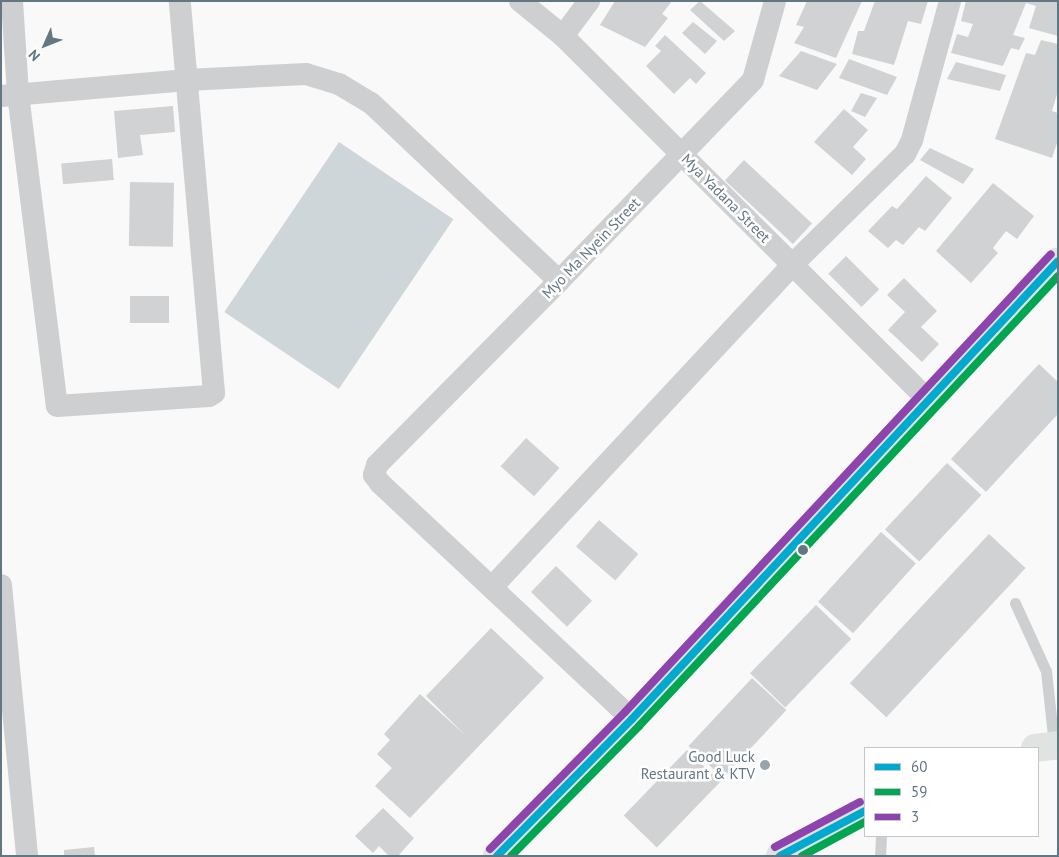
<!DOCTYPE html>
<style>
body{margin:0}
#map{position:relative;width:1059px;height:857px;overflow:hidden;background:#f9f9f9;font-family:"PT Sans",sans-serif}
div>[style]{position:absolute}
.water>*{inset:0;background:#ced6d9;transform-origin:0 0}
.building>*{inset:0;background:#d0d2d3;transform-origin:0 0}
.service>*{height:11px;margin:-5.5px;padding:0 5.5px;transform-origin:5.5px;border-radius:5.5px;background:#cecfd0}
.minor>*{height:22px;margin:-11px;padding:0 11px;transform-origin:11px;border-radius:11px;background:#cecfd0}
.secondary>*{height:28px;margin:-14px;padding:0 14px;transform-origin:14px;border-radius:14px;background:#e1e2e2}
.primary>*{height:28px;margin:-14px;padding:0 14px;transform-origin:14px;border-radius:14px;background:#e1e2e2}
.bus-1>*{height:8px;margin:-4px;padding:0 4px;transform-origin:4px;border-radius:4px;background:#00a9ce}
.bus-2>*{height:8px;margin:-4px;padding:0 4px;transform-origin:4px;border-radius:4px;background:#00a651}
.bus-3>*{height:8px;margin:-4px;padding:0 4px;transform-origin:4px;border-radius:4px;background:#8e44ad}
.dots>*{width:14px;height:14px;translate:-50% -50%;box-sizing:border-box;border:2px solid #fff;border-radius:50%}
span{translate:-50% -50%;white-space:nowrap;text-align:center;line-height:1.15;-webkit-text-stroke:5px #fff;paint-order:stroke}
.street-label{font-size:15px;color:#657683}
.poi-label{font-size:15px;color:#657683}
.right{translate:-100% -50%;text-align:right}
.frame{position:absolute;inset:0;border:2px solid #657683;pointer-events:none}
.legend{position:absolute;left:864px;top:747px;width:175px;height:90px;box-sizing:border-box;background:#fff;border:1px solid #c1c8cd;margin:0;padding:6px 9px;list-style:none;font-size:15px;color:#657683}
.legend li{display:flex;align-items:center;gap:10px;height:25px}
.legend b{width:25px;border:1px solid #c1c8cd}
.north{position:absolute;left:20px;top:20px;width:50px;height:50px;-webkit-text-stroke:4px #fff;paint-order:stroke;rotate:226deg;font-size:14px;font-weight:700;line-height:20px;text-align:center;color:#657683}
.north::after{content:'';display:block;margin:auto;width:18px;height:22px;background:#657683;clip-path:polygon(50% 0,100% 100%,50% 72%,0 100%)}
</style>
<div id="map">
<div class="water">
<i style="left:339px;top:142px;width:138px;height:205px;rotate:34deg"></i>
</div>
<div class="building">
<i style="clip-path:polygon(615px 1px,672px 1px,662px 14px,668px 18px,645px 47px,600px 25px)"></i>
<i style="clip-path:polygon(700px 1px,735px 31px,724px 41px,690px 10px)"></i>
<i style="clip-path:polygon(807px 1px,862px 1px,836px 58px,794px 43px,804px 27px,796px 25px)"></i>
<i style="clip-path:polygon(875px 1px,928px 1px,921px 24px,908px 21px,894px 65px,852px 54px,858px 31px,864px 31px)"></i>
<i style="clip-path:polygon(966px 1px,1058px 1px,1058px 36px,1029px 28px,1036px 6px,1026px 3px,1013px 35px,1025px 38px,1019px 50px,1011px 48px,1003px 66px,951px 53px,957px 34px,968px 37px,973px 24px,961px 21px)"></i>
<i style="clip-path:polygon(693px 22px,717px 41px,705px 54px,682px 33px)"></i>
<i style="clip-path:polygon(665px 35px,706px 73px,696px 84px,690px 78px,674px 94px,646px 66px,661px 51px,655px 46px)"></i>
<i style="clip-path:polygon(1041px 40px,1058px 44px,1058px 91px,1052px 111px,1058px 113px,1058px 140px,1052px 158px,995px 139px,1026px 53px,1035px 55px)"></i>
<i style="clip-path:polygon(801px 51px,837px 64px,817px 90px,779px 76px)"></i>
<i style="clip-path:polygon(849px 59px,897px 77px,887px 95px,839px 78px)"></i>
<i style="clip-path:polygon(956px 62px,1006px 75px,1000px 91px,947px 79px)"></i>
<i style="clip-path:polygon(861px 93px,877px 98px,865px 117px,851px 111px)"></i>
<i style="clip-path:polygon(173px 106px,175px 132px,140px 135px,143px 155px,118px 158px,114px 111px)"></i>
<i style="clip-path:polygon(844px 109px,868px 130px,853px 147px,866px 159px,852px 175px,814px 142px)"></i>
<i style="clip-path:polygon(930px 148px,974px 169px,963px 184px,920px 160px)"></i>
<i style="left:112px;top:159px;width:21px;height:51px;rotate:85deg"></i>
<i style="left:744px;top:160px;width:93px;height:28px;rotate:43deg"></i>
<i style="clip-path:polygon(926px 176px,952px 198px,925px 231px,919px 227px,903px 245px,896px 240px,888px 248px,868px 231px,892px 206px,897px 209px)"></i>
<i style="left:130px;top:182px;width:44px;height:64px;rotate:1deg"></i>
<i style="clip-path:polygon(993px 183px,1034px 216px,1017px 239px,1006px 231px,993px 248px,998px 253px,971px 283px,936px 251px)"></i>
<i style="left:846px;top:256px;width:47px;height:25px;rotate:45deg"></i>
<i style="clip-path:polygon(904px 278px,937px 311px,921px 327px,939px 344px,922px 362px,888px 330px,905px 312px,887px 295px)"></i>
<i style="left:130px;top:296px;width:39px;height:27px"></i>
<i style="clip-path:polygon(1039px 364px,1058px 382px,1058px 414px,986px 492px,951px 459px)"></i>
<i style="left:526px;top:438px;width:45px;height:38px;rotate:42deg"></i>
<i style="left:947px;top:463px;width:47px;height:91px;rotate:43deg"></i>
<i style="left:599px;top:520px;width:52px;height:35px;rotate:41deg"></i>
<i style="left:881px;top:532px;width:47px;height:94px;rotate:42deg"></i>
<i style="left:989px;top:534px;width:50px;height:204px;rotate:43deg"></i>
<i style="left:556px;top:566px;width:50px;height:36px;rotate:44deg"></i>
<i style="left:816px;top:605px;width:49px;height:95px;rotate:44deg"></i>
<i style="clip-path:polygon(491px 628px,544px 678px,410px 818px,375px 786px,392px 768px,377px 754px,390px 740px,384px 734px,420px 694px,466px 736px,426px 696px)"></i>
<i style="left:752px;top:678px;width:47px;height:93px;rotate:43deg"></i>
<i style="left:687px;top:750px;width:46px;height:91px;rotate:44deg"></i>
<i style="clip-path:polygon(383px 808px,414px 838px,398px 856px,389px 856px,379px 846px,373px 853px,355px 836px)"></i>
<i style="clip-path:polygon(94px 847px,95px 856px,64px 856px,64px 850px)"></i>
</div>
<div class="service">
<i style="left:1015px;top:603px;width:75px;rotate:65.5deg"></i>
<i style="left:1046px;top:671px;width:74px;rotate:83.8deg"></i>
<i style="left:880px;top:856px;width:20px;rotate:-87deg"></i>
</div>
<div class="minor">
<i style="left:12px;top:1px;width:93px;rotate:86.3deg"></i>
<i style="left:18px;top:94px;width:314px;rotate:82.9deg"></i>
<i style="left:57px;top:406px;width:152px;rotate:-3.8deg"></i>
<i style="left:209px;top:396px;width:6px;rotate:-31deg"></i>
<i style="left:214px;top:393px;width:393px;rotate:-95deg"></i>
<i style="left:520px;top:1px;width:55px;rotate:39.1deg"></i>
<i style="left:563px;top:36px;width:517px;rotate:44.92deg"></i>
<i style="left:563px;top:36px;width:44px;rotate:-53.4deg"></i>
<i style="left:1px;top:96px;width:187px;rotate:-4.9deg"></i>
<i style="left:187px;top:80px;width:119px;rotate:-2.9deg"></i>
<i style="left:306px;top:74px;width:34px;rotate:17deg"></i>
<i style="left:339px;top:84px;width:37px;rotate:31deg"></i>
<i style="left:371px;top:103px;width:259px;rotate:43.4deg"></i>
<i style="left:1px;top:585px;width:272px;rotate:84.5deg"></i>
<i style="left:493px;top:586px;width:440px;rotate:-47deg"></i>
<i style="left:793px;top:264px;width:157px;rotate:-44.5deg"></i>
<i style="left:905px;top:154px;width:16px;rotate:-63deg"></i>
<i style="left:912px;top:140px;width:144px;rotate:-74.7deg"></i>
<i style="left:632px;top:719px;width:345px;rotate:-136.9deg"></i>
<i style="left:380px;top:483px;width:10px;rotate:-127deg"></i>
<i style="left:374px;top:475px;width:10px;rotate:-73deg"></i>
<i style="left:377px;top:465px;width:259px;rotate:-45.3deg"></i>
<i style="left:559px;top:281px;width:279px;rotate:-46deg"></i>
<i style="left:753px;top:80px;width:82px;rotate:-74.4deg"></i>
</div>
<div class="secondary">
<i style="left:497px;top:856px;width:192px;rotate:-45.4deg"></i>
<i style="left:632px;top:719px;width:625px;rotate:-47.07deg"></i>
</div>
<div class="primary">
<i style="left:1035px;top:748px;width:23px;rotate:-7deg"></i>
<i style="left:780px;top:856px;width:96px;rotate:-27.9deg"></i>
</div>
<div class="bus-1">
<i style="left:497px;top:856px;width:192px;rotate:-45.4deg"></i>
<i style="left:632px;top:719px;width:625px;rotate:-47.07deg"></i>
<i style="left:780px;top:856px;width:96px;rotate:-27.9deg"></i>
</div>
<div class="bus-2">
<i style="left:511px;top:856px;width:182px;rotate:-45.4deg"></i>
<i style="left:639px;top:726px;width:615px;rotate:-47.04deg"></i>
<i style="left:802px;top:856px;width:72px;rotate:-28.4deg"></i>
</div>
<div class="bus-3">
<i style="left:775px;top:847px;width:96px;rotate:-27.9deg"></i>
<i style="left:490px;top:849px;width:192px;rotate:-45.4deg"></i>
<i style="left:625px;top:712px;width:625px;rotate:-47.07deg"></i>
</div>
<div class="dots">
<i style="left:803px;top:550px;background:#657683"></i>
<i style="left:765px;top:765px;background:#99a4ac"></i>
</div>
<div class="street-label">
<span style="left:726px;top:198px;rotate:45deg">Mya Yadana Street</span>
<span style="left:591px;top:248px;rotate:-46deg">Myo Ma Nyein Street</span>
</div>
<div class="poi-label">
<span class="right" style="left:755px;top:765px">Good Luck<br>Restaurant &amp; KTV</span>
</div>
<div class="frame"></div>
<ul class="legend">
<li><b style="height:6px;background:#00a9ce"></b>60</li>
<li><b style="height:6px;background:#00a651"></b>59</li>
<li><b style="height:6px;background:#8e44ad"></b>3</li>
</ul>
<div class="north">N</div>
</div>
